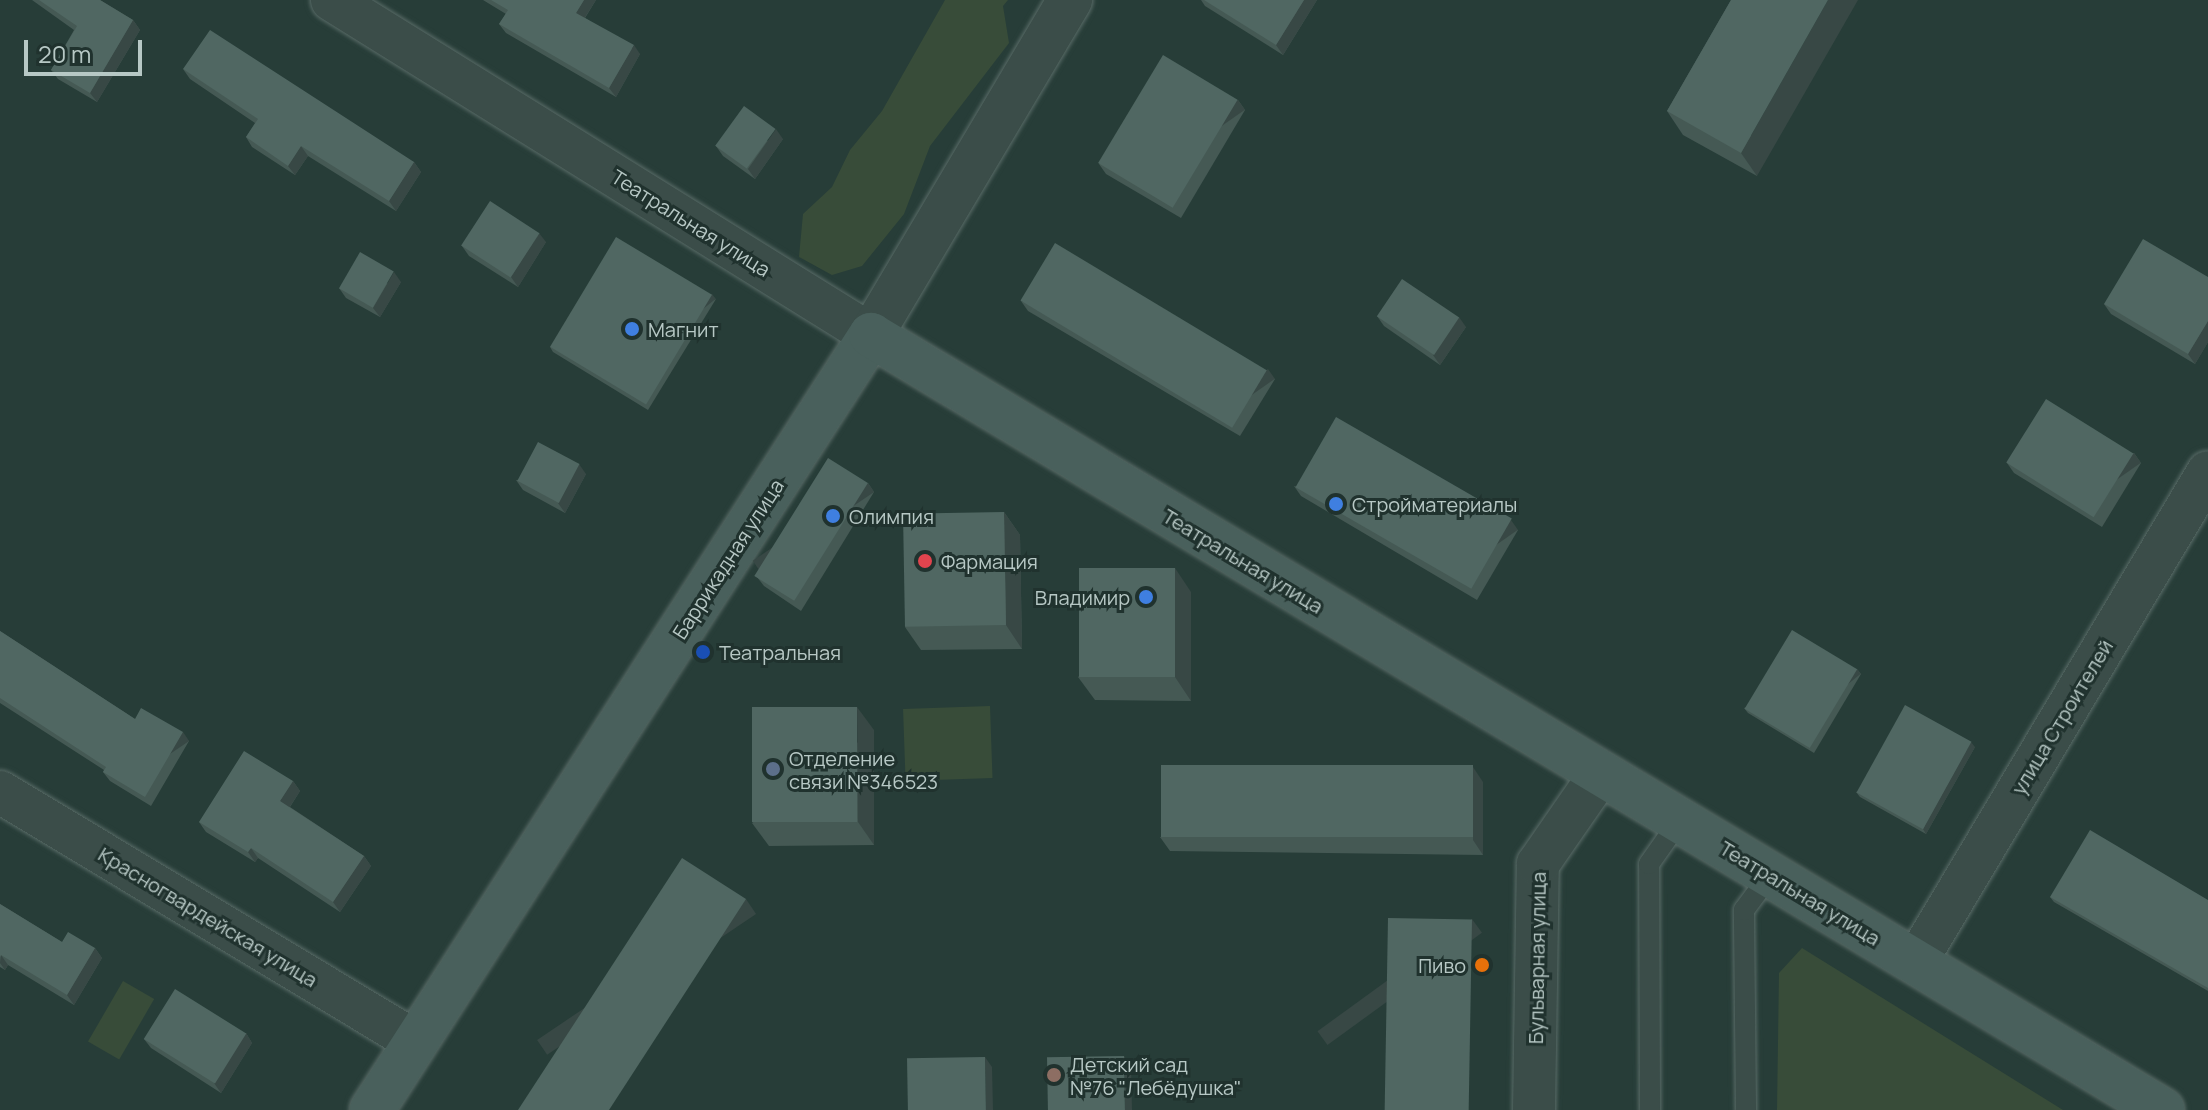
<!DOCTYPE html>
<meta charset="utf-8">
<style>
body{margin:0}
#map{position:relative;width:2208px;height:1110px;overflow:hidden;background:#273d38;font-family:Manrope,sans-serif}
div>[style]{position:absolute}
.green>*{inset:0;background:#384c39;transform-origin:0 0}
.roads{filter:drop-shadow(0 0 2px #596b67) drop-shadow(0 0 2px #596b67)}
.service>*{height:20px;margin:-10px;padding:0 10px;transform-origin:10px;border-radius:10px;background:#3b4d49}
.minor>*{height:42px;margin:-21px;padding:0 21px;transform-origin:21px;border-radius:21px;background:#3b4d49}
.tertiary>*{height:44px;margin:-22px;padding:0 22px;transform-origin:22px;border-radius:22px;background:#3b4d49}
.secondary>*{height:44px;margin:-22px;padding:0 22px;transform-origin:22px;border-radius:22px;background:#49605c}
.wall>*{inset:0;background:#455954}
.shaded-wall>*{inset:0;background:#384845;transform-origin:0 0}
.building>*{inset:0;background:#506762;transform-origin:0 0}
.dots>*{width:22px;height:22px;translate:-50% -50%;box-sizing:border-box;border:4px solid #20322e;border-radius:50%}
span{translate:-50% -50%;white-space:nowrap;text-align:center;line-height:1.15;-webkit-text-stroke:6px #20322e;paint-order:stroke}
.street-label{font-size:20px;color:#b7c8c5}
.poi-label{font-size:20px;color:#b7c8c5}
.left{translate:0 -50%;text-align:left}
.right{translate:-100% -50%;text-align:right}
.scale{position:absolute;left:24px;top:40px;width:118px;height:36px;box-sizing:border-box;border:4px solid #b7c8c5;border-top:0;padding-left:10px;font-size:24px;line-height:28px;white-space:nowrap;color:#b7c8c5;-webkit-text-stroke:6px #20322e;paint-order:stroke}
</style>
<div id="map">
<div class="green">
<i style="clip-path:polygon(945px 0,1008px 0,1003px 6px,1009px 43px,930px 146px,904px 214px,862px 266px,832px 275px,799px 257px,803px 214px,832px 187px,850px 150px,882px 111px)"></i>
<i style="left:990px;top:706px;width:72px;height:87px;rotate:88deg"></i>
<i style="clip-path:polygon(1802px 948px,2063px 1110px,1777px 1110px,1779px 973px)"></i>
<i style="left:123px;top:981px;width:36px;height:70px;rotate:30deg"></i>
</div>
<div class="roads">
<div class="service">
<i style="left:1650px;top:1110px;width:246px;rotate:-90.2deg"></i>
<i style="left:1649px;top:864px;width:54px;rotate:-54.8deg"></i>
<i style="left:1746px;top:1110px;width:200px;rotate:-90.6deg"></i>
<i style="left:1744px;top:910px;width:44px;rotate:-53.4deg"></i>
</div>
<div class="minor">
<i style="left:332px;top:0;width:635px;rotate:31.86deg"></i>
<i style="left:0;top:792px;width:484px;rotate:31deg"></i>
<i style="left:1916px;top:962px;width:570px;rotate:-59.21deg"></i>
<i style="left:1534px;top:1110px;width:246px;rotate:-89.1deg"></i>
<i style="left:1538px;top:864px;width:107px;rotate:-55.3deg"></i>
</div>
<div class="tertiary">
<i style="left:871px;top:335px;width:390px;rotate:-59.3deg"></i>
</div>
<div class="secondary">
<i style="left:372px;top:1110px;width:922px;rotate:-57.22deg"></i>
<i style="left:871px;top:335px;width:1506px;rotate:30.98deg"></i>
</div>
</div>
<div class="wall">
<i style="clip-path:polygon(32px 0,100px 0,133px 20px,140px 30px,97px 102px,58px 79px,51px 70px,74px 30px)"></i>
<i style="clip-path:polygon(483px 0,596px 0,585px 18px,640px 54px,616px 97px,506px 33px,499px 24px,506px 14px)"></i>
<i style="clip-path:polygon(1201px 0,1317px 0,1283px 55px,1205px 6px)"></i>
<i style="clip-path:polygon(1731px 0,1757px 176px,1683px 135px,1667px 111px)"></i>
<i style="clip-path:polygon(183px 69px,414px 162px,421px 172px,396px 211px,308px 156px,295px 175px,252px 147px,246px 137px,255px 123px,190px 79px)"></i>
<i style="clip-path:polygon(1238px 100px,1245px 110px,1181px 218px,1106px 174px,1099px 164px)"></i>
<i style="clip-path:polygon(783px 139px,755px 179px,723px 156px,716px 146px)"></i>
<i style="clip-path:polygon(546px 242px,518px 287px,469px 256px,462px 246px)"></i>
<i style="clip-path:polygon(2208px 277px,2208px 342px,2195px 364px,2111px 314px,2104px 304px)"></i>
<i style="clip-path:polygon(401px 282px,380px 317px,346px 298px,339px 288px)"></i>
<i style="clip-path:polygon(716px 299px,648px 410px,553px 352px,550px 347px)"></i>
<i style="clip-path:polygon(1021px 301px,1275px 379px,1240px 436px,1028px 311px)"></i>
<i style="clip-path:polygon(1377px 316px,1466px 327px,1440px 365px,1384px 326px)"></i>
<i style="clip-path:polygon(2134px 453px,2141px 463px,2102px 527px,2014px 473px,2007px 463px)"></i>
<i style="clip-path:polygon(586px 474px,565px 513px,523px 490px,516px 480px)"></i>
<i style="clip-path:polygon(868px 483px,874px 492px,801px 611px,764px 586px,757px 577px)"></i>
<i style="clip-path:polygon(1294px 486px,1518px 530px,1477px 600px,1301px 496px)"></i>
<i style="clip-path:polygon(1004px 512px,1020px 535px,1022px 649px,921px 650px,905px 627px)"></i>
<i style="clip-path:polygon(1191px 592px,1191px 701px,1095px 700px,1078px 677px)"></i>
<i style="clip-path:polygon(0 631px,135px 719px,189px 741px,151px 806px,110px 781px,103px 772px,104px 770px,0 703px)"></i>
<i style="clip-path:polygon(1857px 669px,1861px 674px,1814px 753px,1748px 713px,1744px 708px)"></i>
<i style="clip-path:polygon(874px 730px,874px 845px,769px 846px,752px 823px)"></i>
<i style="clip-path:polygon(1975px 747px,1926px 834px,1860px 797px,1856px 792px)"></i>
<i style="clip-path:polygon(293px 781px,300px 791px,290px 807px,364px 856px,371px 866px,340px 912px,258px 858px,255px 862px,206px 832px,199px 822px)"></i>
<i style="clip-path:polygon(1483px 782px,1483px 855px,1170px 851px,1160px 837px)"></i>
<i style="clip-path:polygon(2050px 897px,2208px 900px,2208px 991px,2054px 902px)"></i>
<i style="clip-path:polygon(0 904px,62px 942px,95px 948px,102px 958px,74px 1005px,8px 965px,5px 970px,0 967px)"></i>
<i style="clip-path:polygon(246px 1033px,252px 1043px,221px 1093px,151px 1048px,144px 1039px)"></i>
</div>
<div class="shaded-wall">
<i style="clip-path:polygon(584px 0,596px 0,582px 22px,576px 13px)"></i>
<i style="clip-path:polygon(1304px 0,1317px 0,1283px 55px,1276px 45px)"></i>
<i style="clip-path:polygon(1828px 0,1858px 0,1757px 176px,1741px 153px)"></i>
<i style="clip-path:polygon(133px 20px,140px 30px,97px 102px,90px 93px)"></i>
<i style="clip-path:polygon(634px 45px,640px 54px,616px 97px,609px 88px)"></i>
<i style="left:1238px;top:100px;width:12px;height:126px;rotate:55deg"></i>
<i style="clip-path:polygon(776px 129px,783px 139px,755px 179px,748px 169px)"></i>
<i style="clip-path:polygon(301px 146px,308px 156px,295px 175px,288px 166px)"></i>
<i style="clip-path:polygon(414px 162px,421px 172px,396px 211px,389px 201px)"></i>
<i style="clip-path:polygon(539px 233px,546px 242px,518px 287px,511px 277px)"></i>
<i style="clip-path:polygon(394px 272px,401px 282px,380px 317px,373px 308px)"></i>
<i style="left:712px;top:294px;width:6px;height:129px;rotate:51deg"></i>
<i style="clip-path:polygon(1459px 317px,1466px 327px,1440px 365px,1433px 355px)"></i>
<i style="clip-path:polygon(2208px 321px,2208px 342px,2195px 364px,2188px 354px)"></i>
<i style="left:1268px;top:369px;width:12px;height:67px;rotate:55deg"></i>
<i style="left:2134px;top:453px;width:12px;height:75px;rotate:55deg"></i>
<i style="clip-path:polygon(579px 464px,586px 474px,565px 513px,558px 503px)"></i>
<i style="left:868px;top:483px;width:11px;height:139px;rotate:56deg"></i>
<i style="clip-path:polygon(1004px 512px,1020px 535px,1022px 649px,1006px 625px)"></i>
<i style="left:1511px;top:520px;width:12px;height:81px;rotate:55deg"></i>
<i style="clip-path:polygon(1175px 568px,1191px 592px,1191px 701px,1175px 677px)"></i>
<i style="left:1857px;top:669px;width:6px;height:92px;rotate:51deg"></i>
<i style="clip-path:polygon(857px 707px,874px 730px,874px 845px,858px 822px)"></i>
<i style="left:183px;top:732px;width:11px;height:75px;rotate:56deg"></i>
<i style="clip-path:polygon(1971px 742px,1975px 747px,1926px 834px,1923px 829px)"></i>
<i style="clip-path:polygon(1473px 767px,1483px 782px,1483px 855px,1473px 840px)"></i>
<i style="clip-path:polygon(293px 781px,300px 791px,287px 811px,280px 801px)"></i>
<i style="clip-path:polygon(251px 848px,258px 858px,255px 862px,248px 852px)"></i>
<i style="clip-path:polygon(364px 856px,371px 866px,340px 912px,333px 902px)"></i>
<i style="left:746px;top:899px;width:18px;height:252px;rotate:56deg"></i>
<i style="left:1472px;top:919px;width:17px;height:191px;rotate:54deg"></i>
<i style="clip-path:polygon(95px 948px,102px 958px,74px 1005px,67px 995px)"></i>
<i style="clip-path:polygon(1px 955px,8px 965px,5px 970px,0 963px)"></i>
<i style="clip-path:polygon(246px 1033px,252px 1043px,221px 1093px,214px 1083px)"></i>
<i style="clip-path:polygon(1124px 1056px,1131px 1066px,1132px 1110px,1125px 1110px)"></i>
<i style="clip-path:polygon(985px 1057px,992px 1067px,993px 1110px,986px 1110px)"></i>
</div>
<div class="building">
<i style="clip-path:polygon(39px 0,100px 0,133px 20px,90px 93px,51px 70px,77px 26px)"></i>
<i style="clip-path:polygon(491px 0,584px 0,576px 13px,634px 45px,609px 88px,499px 24px,508px 10px)"></i>
<i style="clip-path:polygon(1204px 0,1304px 0,1276px 45px)"></i>
<i style="clip-path:polygon(1731px 0,1828px 0,1741px 153px,1667px 111px)"></i>
<i style="clip-path:polygon(210px 30px,414px 162px,389px 201px,301px 146px,288px 166px,246px 137px,258px 119px,183px 69px)"></i>
<i style="left:1163px;top:55px;width:87px;height:126px;rotate:31deg"></i>
<i style="left:744px;top:106px;width:39px;height:49px;rotate:36deg"></i>
<i style="left:490px;top:201px;width:59px;height:53px;rotate:33deg"></i>
<i style="left:616px;top:237px;width:112px;height:128px;rotate:31deg"></i>
<i style="clip-path:polygon(2143px 239px,2208px 277px,2208px 321px,2188px 354px,2104px 304px)"></i>
<i style="left:1055px;top:243px;width:247px;height:67px;rotate:31deg"></i>
<i style="left:360px;top:252px;width:39px;height:42px;rotate:30deg"></i>
<i style="left:1402px;top:279px;width:69px;height:45px;rotate:34deg"></i>
<i style="left:2046px;top:399px;width:103px;height:75px;rotate:32deg"></i>
<i style="left:1336px;top:417px;width:203px;height:81px;rotate:30deg"></i>
<i style="left:538px;top:442px;width:47px;height:44px;rotate:28deg"></i>
<i style="left:828px;top:458px;width:47px;height:139px;rotate:32deg"></i>
<i style="left:1004px;top:512px;width:113px;height:101px;rotate:89deg"></i>
<i style="left:1079px;top:568px;width:96px;height:109px"></i>
<i style="left:1792px;top:630px;width:76px;height:92px;rotate:31deg"></i>
<i style="clip-path:polygon(0 631px,135px 719px,141px 708px,183px 732px,145px 797px,103px 772px,106px 767px,0 698px)"></i>
<i style="left:1905px;top:705px;width:76px;height:100px;rotate:29deg"></i>
<i style="left:857px;top:707px;width:115px;height:105px;rotate:90deg"></i>
<i style="clip-path:polygon(244px 751px,293px 781px,280px 801px,364px 856px,333px 902px,251px 848px,248px 852px,199px 822px)"></i>
<i style="left:1161px;top:765px;width:312px;height:72px"></i>
<i style="clip-path:polygon(2090px 830px,2208px 900px,2208px 988px,2050px 897px)"></i>
<i style="clip-path:polygon(682px 858px,746px 899px,609px 1110px,518px 1110px)"></i>
<i style="clip-path:polygon(0 904px,62px 942px,68px 932px,95px 948px,67px 995px,1px 955px,0 957px)"></i>
<i style="left:1388px;top:918px;width:84px;height:192px;rotate:1deg"></i>
<i style="left:175px;top:989px;width:84px;height:59px;rotate:32deg"></i>
<i style="left:1124px;top:1056px;width:54px;height:77px;rotate:89deg"></i>
<i style="left:985px;top:1057px;width:53px;height:78px;rotate:89deg"></i>
</div>
<div class="dots">
<i style="left:632px;top:329px;background:#3f7fe0"></i>
<i style="left:1336px;top:504px;background:#3f7fe0"></i>
<i style="left:833px;top:516px;background:#3f7fe0"></i>
<i style="left:925px;top:561px;background:#e0444e"></i>
<i style="left:1146px;top:597px;background:#3f7fe0"></i>
<i style="left:703px;top:652px;background:#1a4fb4"></i>
<i style="left:773px;top:769px;background:#5c6f8a"></i>
<i style="left:1482px;top:965px;background:#e8710a"></i>
<i style="left:1054px;top:1075px;background:#8d6e63"></i>
</div>
<div class="street-label">
<span style="left:691px;top:223px;rotate:32deg">Театральная улица</span>
<span style="left:728px;top:559px;rotate:-57deg">Баррикадная улица</span>
<span style="left:1243px;top:561px;rotate:31deg">Театральная улица</span>
<span style="left:2062px;top:717px;rotate:-59deg">улица Строителей</span>
<span style="left:1800px;top:893px;rotate:31deg">Театральная улица</span>
<span style="left:208px;top:917px;rotate:31deg">Красногвардейская улица</span>
<span style="left:1537px;top:958px;rotate:-89deg">Бульварная улица</span>
</div>
<div class="poi-label">
<span class="left" style="left:648px;top:329px">Магнит</span>
<span class="left" style="left:1352px;top:504px">Стройматериалы</span>
<span class="left" style="left:849px;top:516px">Олимпия</span>
<span class="left" style="left:941px;top:561px">Фармация</span>
<span class="right" style="left:1130px;top:597px">Владимир</span>
<span class="left" style="left:719px;top:652px">Театральная</span>
<span class="left" style="left:789px;top:770px">Отделение<br>связи №346523</span>
<span class="right" style="left:1466px;top:965px">Пиво</span>
<span class="left" style="left:1070px;top:1076px">Детский сад<br>№76 "Лебёдушка"</span>
</div>
<div class="scale">20 m</div>
</div>
